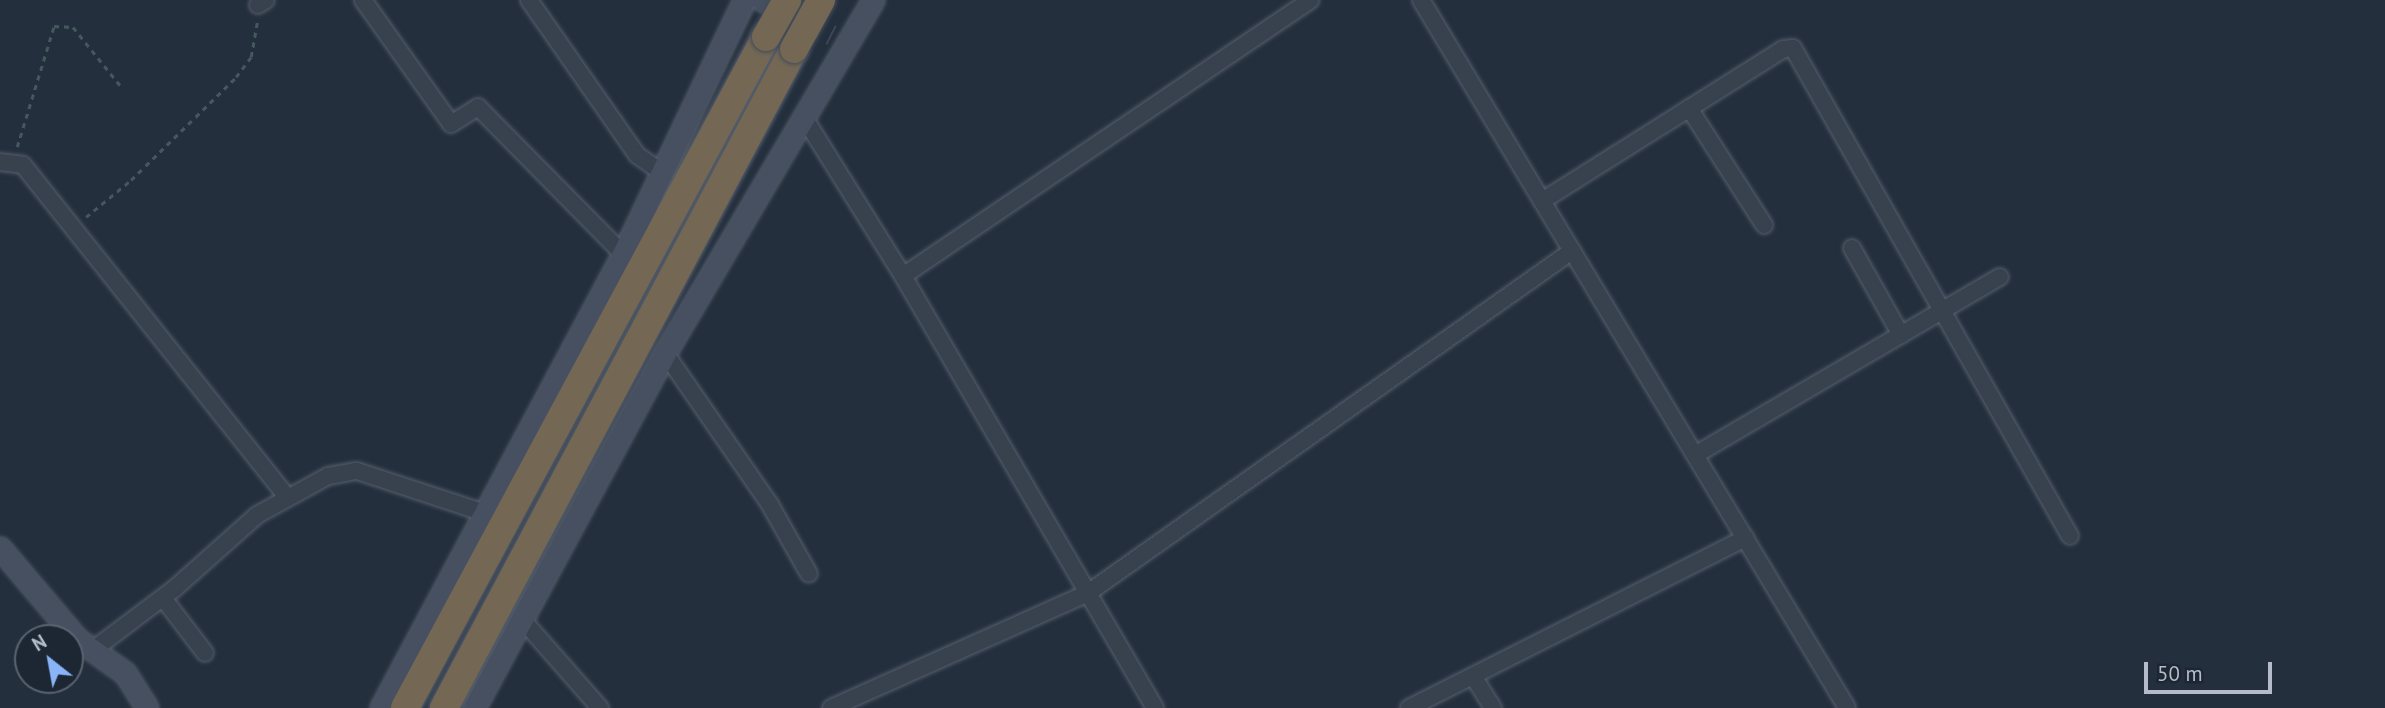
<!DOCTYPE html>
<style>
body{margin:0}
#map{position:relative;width:2385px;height:708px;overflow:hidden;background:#242f3e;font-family:"PT Sans",sans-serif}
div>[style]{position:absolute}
.secondary-tunnel>*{height:21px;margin-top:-10.5px;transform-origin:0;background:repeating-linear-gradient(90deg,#3a4453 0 21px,transparent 0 31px)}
.path>*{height:2.5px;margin-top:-1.25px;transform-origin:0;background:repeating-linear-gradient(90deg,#44595c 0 5px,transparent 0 10px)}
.roads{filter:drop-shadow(0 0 2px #565f6c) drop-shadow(0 0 2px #565f6c)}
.street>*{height:16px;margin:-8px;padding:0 8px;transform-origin:8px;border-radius:8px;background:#38414e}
.secondary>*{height:21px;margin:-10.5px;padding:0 10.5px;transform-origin:10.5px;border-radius:10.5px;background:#465061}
.highway>*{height:28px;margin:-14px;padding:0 14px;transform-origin:14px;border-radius:14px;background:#746855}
.bridges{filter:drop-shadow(0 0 2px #434c59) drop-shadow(0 0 2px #434c59)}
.highway-bridge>*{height:28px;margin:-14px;padding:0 14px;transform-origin:14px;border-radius:14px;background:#746855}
span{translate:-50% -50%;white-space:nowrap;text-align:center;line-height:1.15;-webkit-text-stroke:6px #1d2633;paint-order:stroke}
.north{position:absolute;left:14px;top:624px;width:70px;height:70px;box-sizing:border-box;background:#1d2633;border:2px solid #59626f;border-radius:50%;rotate:329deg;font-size:19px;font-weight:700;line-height:28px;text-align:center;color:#b4bcc9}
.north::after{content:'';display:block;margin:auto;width:24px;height:32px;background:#8ab4f8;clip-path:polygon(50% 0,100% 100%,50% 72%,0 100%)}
.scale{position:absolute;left:2144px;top:662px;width:128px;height:32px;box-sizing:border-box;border:4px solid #b4bcc9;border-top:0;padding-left:9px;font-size:21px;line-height:24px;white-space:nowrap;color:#b4bcc9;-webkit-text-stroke:5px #1d2633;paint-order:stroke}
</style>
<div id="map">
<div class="secondary-tunnel">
<i style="left:775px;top:6px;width:64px;rotate:27deg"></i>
</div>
<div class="path">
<i style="left:17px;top:147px;width:127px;rotate:-73deg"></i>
<i style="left:54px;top:26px;width:19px;rotate:3deg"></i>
<i style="left:73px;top:27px;width:75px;rotate:51deg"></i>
<i style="left:86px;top:217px;width:58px;rotate:-39.4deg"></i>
<i style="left:131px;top:180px;width:147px;rotate:-44.4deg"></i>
<i style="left:236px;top:77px;width:25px;rotate:-53deg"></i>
<i style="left:251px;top:57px;width:36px;rotate:-80deg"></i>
</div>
<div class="roads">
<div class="street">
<i style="left:363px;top:0;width:152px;rotate:54.6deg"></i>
<i style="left:451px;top:124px;width:32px;rotate:-32deg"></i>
<i style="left:478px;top:107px;width:206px;rotate:45.4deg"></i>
<i style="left:529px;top:0;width:189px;rotate:55.1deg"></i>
<i style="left:637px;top:155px;width:33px;rotate:35deg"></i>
<i style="left:1421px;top:0;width:826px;rotate:58.96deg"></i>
<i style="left:258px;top:5px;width:9px;rotate:-32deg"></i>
<i style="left:1689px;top:108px;width:139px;rotate:57.3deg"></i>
<i style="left:805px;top:119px;width:185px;rotate:58deg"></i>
<i style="left:903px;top:276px;width:500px;rotate:59.74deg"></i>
<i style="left:0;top:162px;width:23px;rotate:7deg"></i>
<i style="left:23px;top:165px;width:423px;rotate:51.5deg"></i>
<i style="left:1542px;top:201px;width:285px;rotate:-32.2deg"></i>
<i style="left:1783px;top:49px;width:10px;rotate:-6deg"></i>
<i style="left:1793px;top:48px;width:561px;rotate:60.42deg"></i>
<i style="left:1852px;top:248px;width:100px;rotate:60.6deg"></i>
<i style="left:903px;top:276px;width:492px;rotate:-34.1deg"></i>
<i style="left:665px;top:353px;width:183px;rotate:55.3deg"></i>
<i style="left:769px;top:503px;width:81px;rotate:60.6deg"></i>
<i style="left:1695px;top:455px;width:353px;rotate:-30.3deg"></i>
<i style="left:163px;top:598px;width:69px;rotate:52.6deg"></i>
<i style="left:521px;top:618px;width:120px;rotate:48.7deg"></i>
<i style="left:93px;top:650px;width:101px;rotate:-37deg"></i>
<i style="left:174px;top:589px;width:111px;rotate:-41.7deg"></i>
<i style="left:257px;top:515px;width:81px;rotate:-28.8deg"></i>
<i style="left:328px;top:476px;width:29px;rotate:-10deg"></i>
<i style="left:357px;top:471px;width:135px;rotate:18.2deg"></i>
<i style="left:1473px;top:676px;width:38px;rotate:58deg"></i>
<i style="left:831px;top:708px;width:282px;rotate:-24.1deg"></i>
<i style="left:1088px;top:593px;width:593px;rotate:-35.25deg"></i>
<i style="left:1409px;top:708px;width:377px;rotate:-26.8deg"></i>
</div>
<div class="secondary">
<i style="left:762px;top:0;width:14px;rotate:25deg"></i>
<i style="left:0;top:548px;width:119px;rotate:49.8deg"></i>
<i style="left:77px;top:639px;width:59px;rotate:35.3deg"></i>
<i style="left:125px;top:673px;width:41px;rotate:57.8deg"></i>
<i style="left:381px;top:708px;width:514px;rotate:-61.94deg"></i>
<i style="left:623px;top:254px;width:281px;rotate:-64.5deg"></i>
<i style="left:474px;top:708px;width:403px;rotate:-61.7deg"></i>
<i style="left:665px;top:353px;width:410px;rotate:-59.5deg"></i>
</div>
<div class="highway">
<i style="left:405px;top:708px;width:762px;rotate:-61.72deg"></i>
<i style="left:444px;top:708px;width:746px;rotate:-62.03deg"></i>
</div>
</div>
<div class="bridges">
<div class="highway-bridge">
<i style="left:766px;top:37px;width:43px;rotate:-60.4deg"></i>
<i style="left:794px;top:49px;width:56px;rotate:-61.1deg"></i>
</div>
</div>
<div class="north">N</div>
<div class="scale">50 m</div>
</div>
